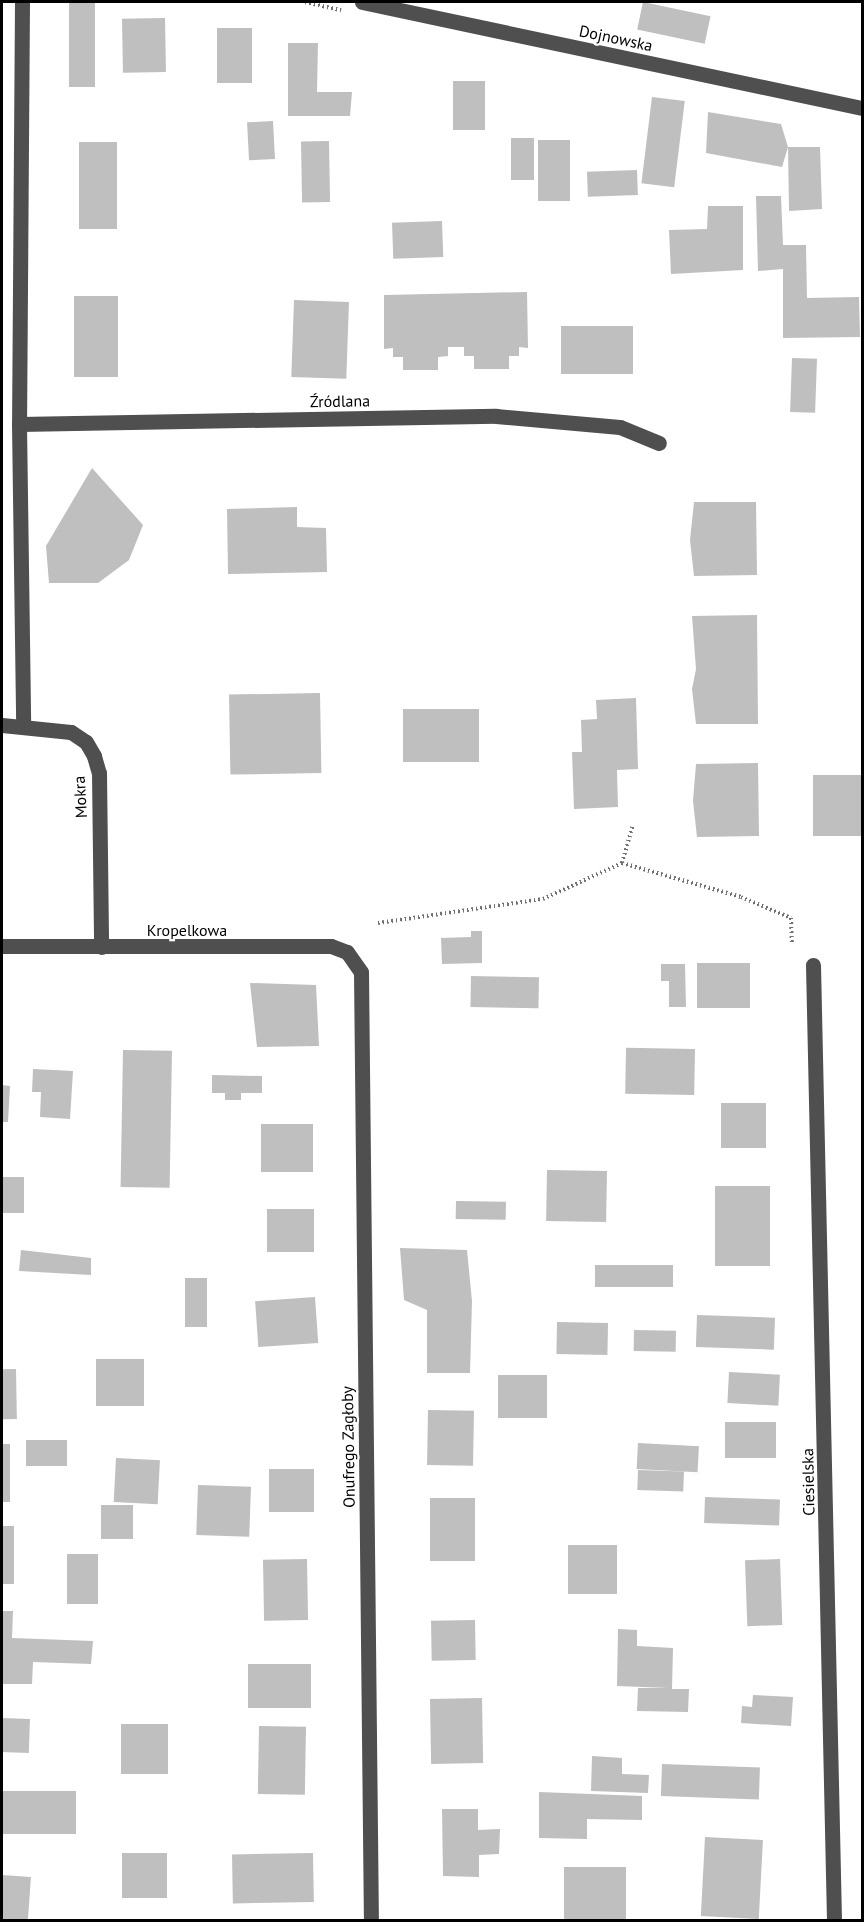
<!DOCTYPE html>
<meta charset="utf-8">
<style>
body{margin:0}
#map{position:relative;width:864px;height:1922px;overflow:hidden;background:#fff;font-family:"PT Sans",sans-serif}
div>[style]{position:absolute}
.building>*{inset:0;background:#bfbfbf;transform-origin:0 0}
.path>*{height:4px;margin-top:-2px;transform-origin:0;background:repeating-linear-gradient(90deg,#717171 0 1.5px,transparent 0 4.5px)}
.minor>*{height:15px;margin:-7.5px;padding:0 7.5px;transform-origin:7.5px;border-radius:7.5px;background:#4f4f4f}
span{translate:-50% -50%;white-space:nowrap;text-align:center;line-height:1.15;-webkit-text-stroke:4.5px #fff;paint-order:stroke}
.street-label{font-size:16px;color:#000}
.frame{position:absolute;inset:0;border:3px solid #000;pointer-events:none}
</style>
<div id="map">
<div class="building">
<i style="left:69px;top:2px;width:26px;height:85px"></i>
<i style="left:643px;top:2px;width:69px;height:28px;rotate:12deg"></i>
<i style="left:165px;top:18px;width:54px;height:43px;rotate:89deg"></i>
<i style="left:217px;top:28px;width:35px;height:55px"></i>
<i style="clip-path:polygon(288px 43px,318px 43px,317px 92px,352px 92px,350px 116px,288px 116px)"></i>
<i style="left:453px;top:81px;width:32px;height:49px"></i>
<i style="left:652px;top:97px;width:33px;height:87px;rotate:7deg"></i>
<i style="clip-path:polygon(708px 112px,781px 124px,788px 147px,820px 147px,822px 209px,789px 211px,788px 147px,782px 167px,706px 153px)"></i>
<i style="left:273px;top:121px;width:38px;height:26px;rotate:87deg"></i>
<i style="left:511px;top:138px;width:23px;height:42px"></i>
<i style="left:538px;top:140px;width:32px;height:61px"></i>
<i style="left:329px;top:141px;width:61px;height:28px;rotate:89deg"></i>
<i style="left:79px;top:142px;width:38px;height:87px"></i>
<i style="left:637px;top:170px;width:25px;height:50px;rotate:88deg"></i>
<i style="clip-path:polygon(756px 196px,781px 196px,783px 245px,806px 245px,807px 298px,859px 297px,860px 337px,783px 338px,783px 269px,758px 271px)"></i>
<i style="clip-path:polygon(708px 206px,743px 206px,743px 270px,671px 274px,669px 230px,707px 229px)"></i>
<i style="left:442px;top:221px;width:36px;height:50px;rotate:88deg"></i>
<i style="clip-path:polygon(527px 292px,528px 348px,519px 347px,519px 356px,509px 356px,509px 369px,474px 369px,474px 356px,464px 356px,464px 347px,448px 347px,448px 356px,438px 357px,438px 370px,403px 370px,403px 357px,393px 357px,393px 348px,384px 349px,384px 295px)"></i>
<i style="left:74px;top:296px;width:44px;height:81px"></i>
<i style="left:294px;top:300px;width:55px;height:77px;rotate:2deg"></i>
<i style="left:633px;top:326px;width:48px;height:72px;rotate:90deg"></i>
<i style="left:792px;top:358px;width:25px;height:54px;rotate:2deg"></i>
<i style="clip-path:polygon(92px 468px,143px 525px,129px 560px,98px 583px,49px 583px,46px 546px)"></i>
<i style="clip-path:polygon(694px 502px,756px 502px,757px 575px,694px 576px,690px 540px)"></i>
<i style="clip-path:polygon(297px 507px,297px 527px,326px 528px,327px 572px,228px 574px,227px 509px)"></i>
<i style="clip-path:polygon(757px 615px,758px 724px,696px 724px,692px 689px,696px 669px,692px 616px)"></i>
<i style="left:320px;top:693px;width:80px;height:91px;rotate:89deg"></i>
<i style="clip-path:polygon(636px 698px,638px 769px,617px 770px,618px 807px,574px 809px,572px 752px,582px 752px,581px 720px,597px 719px,596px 700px)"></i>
<i style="left:479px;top:709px;width:53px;height:76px;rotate:90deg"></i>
<i style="clip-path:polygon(758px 763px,759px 836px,697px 837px,693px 801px,696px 764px)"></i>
<i style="left:862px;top:775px;width:61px;height:49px;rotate:90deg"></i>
<i style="clip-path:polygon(471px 931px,482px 931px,482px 963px,442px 964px,441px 938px,471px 937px)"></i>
<i style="left:750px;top:963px;width:45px;height:53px;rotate:90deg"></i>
<i style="clip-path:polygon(661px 964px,685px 964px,686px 1007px,669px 1007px,669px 981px,661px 981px)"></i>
<i style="left:471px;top:976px;width:68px;height:31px;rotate:1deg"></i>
<i style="clip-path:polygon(250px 983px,316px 985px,319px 1046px,257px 1047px)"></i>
<i style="left:695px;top:1049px;width:46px;height:69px;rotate:91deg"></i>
<i style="left:123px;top:1050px;width:49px;height:137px;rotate:1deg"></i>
<i style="clip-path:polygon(33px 1069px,73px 1071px,70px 1119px,40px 1117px,41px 1092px,32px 1092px)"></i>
<i style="clip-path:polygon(212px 1075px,262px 1076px,262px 1093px,241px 1093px,241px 1100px,225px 1100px,225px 1093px,212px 1093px)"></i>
<i style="clip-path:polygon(2px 1085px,10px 1086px,8px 1122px,2px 1122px)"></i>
<i style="left:721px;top:1103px;width:45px;height:45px"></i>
<i style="left:313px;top:1124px;width:48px;height:52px;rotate:90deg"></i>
<i style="left:547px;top:1170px;width:60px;height:51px;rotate:1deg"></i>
<i style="left:2px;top:1177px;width:22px;height:36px"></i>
<i style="left:715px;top:1186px;width:55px;height:80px"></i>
<i style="left:456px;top:1201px;width:50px;height:18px;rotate:1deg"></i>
<i style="left:267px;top:1209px;width:47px;height:43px"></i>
<i style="clip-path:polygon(400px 1248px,467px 1250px,472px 1301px,470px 1373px,427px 1373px,427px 1310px,404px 1300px)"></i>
<i style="clip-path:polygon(21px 1250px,91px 1258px,91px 1275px,19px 1271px)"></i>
<i style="left:595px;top:1265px;width:78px;height:22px"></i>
<i style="left:185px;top:1278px;width:22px;height:49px"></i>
<i style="left:315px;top:1297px;width:46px;height:60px;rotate:86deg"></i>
<i style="left:697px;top:1315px;width:78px;height:32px;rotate:2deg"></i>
<i style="left:557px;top:1322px;width:51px;height:32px;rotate:1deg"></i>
<i style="left:634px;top:1330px;width:42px;height:21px;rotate:1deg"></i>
<i style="left:144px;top:1359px;width:47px;height:48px;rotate:90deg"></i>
<i style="left:16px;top:1369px;width:50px;height:14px;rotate:89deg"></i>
<i style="left:729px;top:1372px;width:51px;height:31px;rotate:3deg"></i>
<i style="left:498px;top:1375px;width:49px;height:43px"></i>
<i style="left:428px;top:1410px;width:46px;height:55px;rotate:1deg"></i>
<i style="left:725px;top:1422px;width:51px;height:36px"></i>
<i style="left:26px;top:1440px;width:41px;height:26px"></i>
<i style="left:638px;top:1443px;width:61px;height:26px;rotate:3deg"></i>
<i style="left:2px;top:1444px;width:8px;height:58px"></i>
<i style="left:116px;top:1458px;width:44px;height:44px;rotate:3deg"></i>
<i style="left:314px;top:1469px;width:43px;height:45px;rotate:90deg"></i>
<i style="left:638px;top:1470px;width:46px;height:20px;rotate:2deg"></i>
<i style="left:198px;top:1485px;width:53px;height:50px;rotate:2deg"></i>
<i style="left:705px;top:1497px;width:75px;height:26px;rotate:2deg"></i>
<i style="left:475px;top:1498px;width:63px;height:45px;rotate:90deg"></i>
<i style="left:101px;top:1505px;width:32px;height:34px"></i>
<i style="left:2px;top:1526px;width:12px;height:58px"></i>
<i style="left:568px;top:1545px;width:49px;height:49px"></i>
<i style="left:98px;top:1554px;width:50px;height:31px;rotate:90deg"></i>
<i style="left:307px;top:1559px;width:61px;height:44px;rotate:89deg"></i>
<i style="left:780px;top:1559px;width:66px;height:35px;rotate:88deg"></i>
<i style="clip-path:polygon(2px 1611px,13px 1611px,12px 1638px,93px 1641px,91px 1664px,33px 1662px,32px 1684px,2px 1684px)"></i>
<i style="left:475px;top:1620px;width:40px;height:44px;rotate:89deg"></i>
<i style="clip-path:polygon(618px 1629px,637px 1630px,637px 1646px,673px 1648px,672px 1689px,689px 1689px,688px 1712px,637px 1711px,638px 1688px,668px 1688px,617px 1686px)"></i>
<i style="left:248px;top:1664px;width:63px;height:44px"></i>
<i style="clip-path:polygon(753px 1695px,793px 1697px,791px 1726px,741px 1723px,742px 1706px,752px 1707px)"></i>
<i style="left:482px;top:1698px;width:65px;height:52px;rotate:89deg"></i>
<i style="left:2px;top:1718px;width:28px;height:34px;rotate:2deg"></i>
<i style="left:121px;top:1724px;width:47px;height:50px"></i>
<i style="left:259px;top:1726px;width:47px;height:68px;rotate:1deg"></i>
<i style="clip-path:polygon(592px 1756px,622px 1758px,622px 1774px,649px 1775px,648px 1793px,591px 1791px)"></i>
<i style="left:662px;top:1764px;width:98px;height:32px;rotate:2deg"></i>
<i style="left:76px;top:1791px;width:43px;height:74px;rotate:90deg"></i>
<i style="clip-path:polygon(539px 1792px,642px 1796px,642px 1820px,587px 1819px,587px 1839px,539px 1838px)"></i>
<i style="clip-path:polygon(442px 1809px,478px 1809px,478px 1830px,500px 1829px,499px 1854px,479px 1855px,479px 1877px,443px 1876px)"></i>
<i style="left:705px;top:1837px;width:58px;height:79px;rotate:3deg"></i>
<i style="left:167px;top:1853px;width:45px;height:45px;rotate:90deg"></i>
<i style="left:313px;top:1853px;width:49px;height:81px;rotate:89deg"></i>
<i style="left:564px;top:1867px;width:62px;height:53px"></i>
<i style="left:2px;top:1875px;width:29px;height:45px;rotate:4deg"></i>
</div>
<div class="path">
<i style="left:305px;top:2px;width:37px;rotate:13deg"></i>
<i style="left:622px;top:863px;width:124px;rotate:15.9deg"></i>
<i style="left:741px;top:897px;width:54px;rotate:22.8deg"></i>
<i style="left:791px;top:918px;width:24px;rotate:88deg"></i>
<i style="left:378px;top:923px;width:167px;rotate:-8.3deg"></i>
<i style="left:543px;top:899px;width:87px;rotate:-24.5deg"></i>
<i style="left:622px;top:863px;width:40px;rotate:-74deg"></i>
</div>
<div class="minor">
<i style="left:22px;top:2px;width:422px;rotate:90.4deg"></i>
<i style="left:19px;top:424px;width:302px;rotate:89.2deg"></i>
<i style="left:362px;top:2px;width:511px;rotate:11.97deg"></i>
<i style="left:19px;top:424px;width:477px;rotate:-1deg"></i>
<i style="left:496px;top:416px;width:124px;rotate:5.1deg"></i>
<i style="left:620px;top:427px;width:42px;rotate:22.3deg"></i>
<i style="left:2px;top:725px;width:69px;rotate:5.8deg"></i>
<i style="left:71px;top:732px;width:18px;rotate:34deg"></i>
<i style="left:86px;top:742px;width:16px;rotate:60deg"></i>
<i style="left:94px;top:756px;width:18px;rotate:74deg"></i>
<i style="left:99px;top:773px;width:174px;rotate:89.3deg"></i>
<i style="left:2px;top:946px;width:329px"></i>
<i style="left:331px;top:946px;width:17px;rotate:21deg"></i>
<i style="left:347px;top:952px;width:24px;rotate:55deg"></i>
<i style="left:361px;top:972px;width:948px;rotate:89.4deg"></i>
<i style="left:813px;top:965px;width:955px;rotate:88.74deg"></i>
</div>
<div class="street-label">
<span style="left:616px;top:38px;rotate:12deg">Dojnowska</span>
<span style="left:340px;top:401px;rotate:-1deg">Źródlana</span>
<span style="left:80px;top:797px;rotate:-93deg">Mokra</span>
<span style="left:187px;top:930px">Kropelkowa</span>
<span style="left:348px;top:1447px;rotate:-91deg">Onufrego Zagłoby</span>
<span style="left:808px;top:1482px;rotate:-91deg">Ciesielska</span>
</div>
<div class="frame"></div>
</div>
